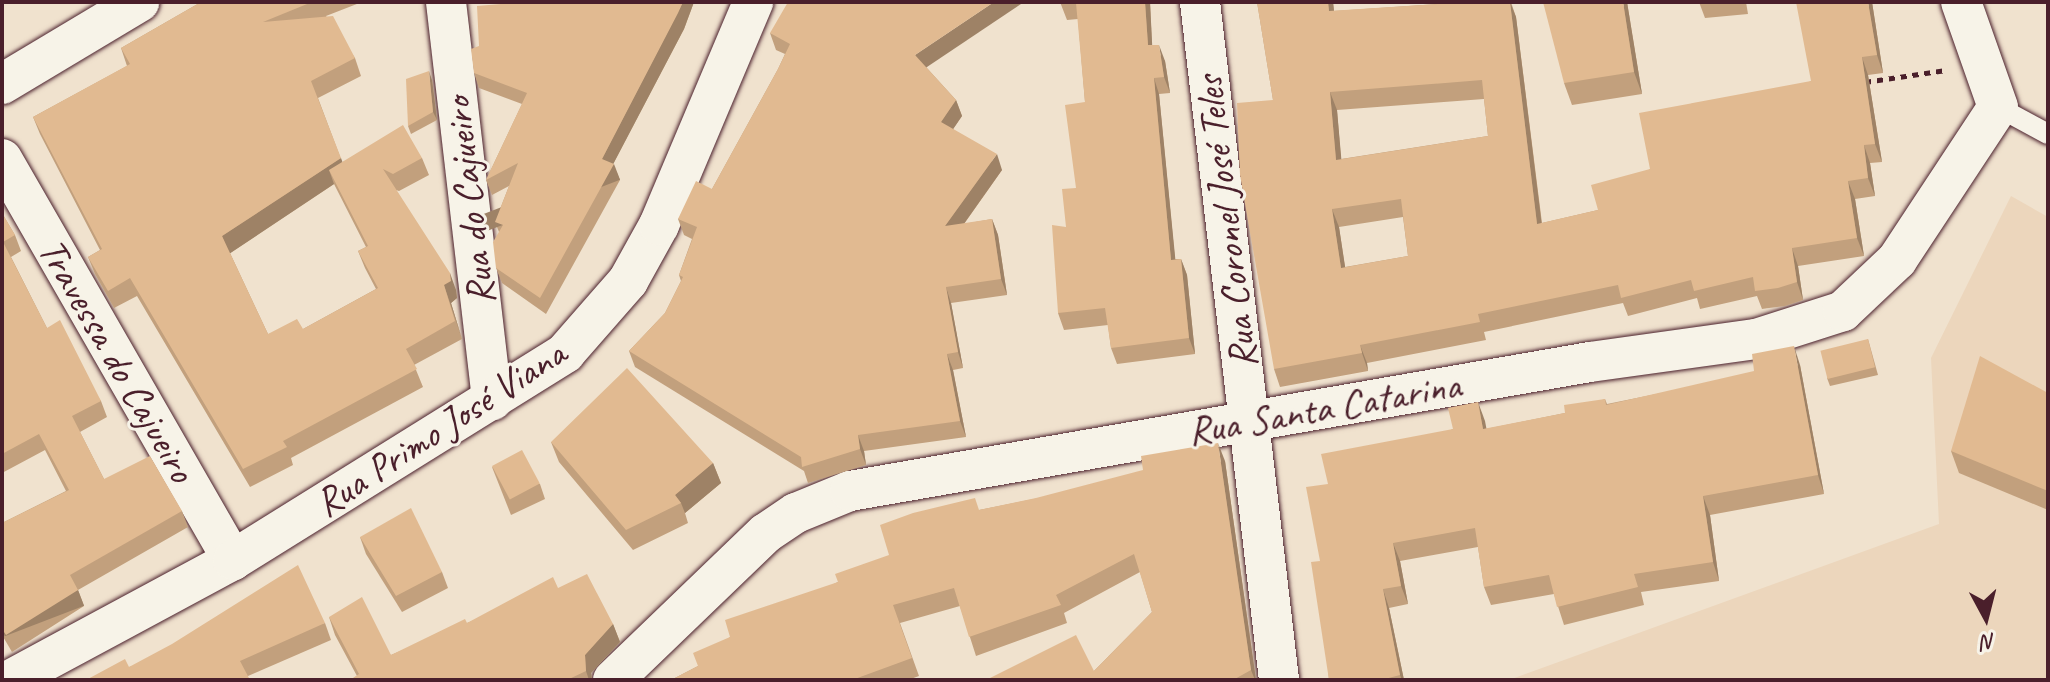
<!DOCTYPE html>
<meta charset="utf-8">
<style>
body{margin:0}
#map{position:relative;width:2050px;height:682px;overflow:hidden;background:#f0e2ce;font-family:Caveat,sans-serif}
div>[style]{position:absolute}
.built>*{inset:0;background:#ecd6bc}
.path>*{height:5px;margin-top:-2.5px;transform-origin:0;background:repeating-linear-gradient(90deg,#4a1f2b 0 6px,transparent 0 12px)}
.roads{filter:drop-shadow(0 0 2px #4a1f2b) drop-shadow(0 0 2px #4a1f2b)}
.service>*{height:20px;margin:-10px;padding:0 10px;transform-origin:10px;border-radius:10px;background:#f7f3e8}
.minor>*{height:40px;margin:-20px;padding:0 20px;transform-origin:20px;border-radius:20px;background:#f7f3e8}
.wall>*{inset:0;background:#c2a07d}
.shaded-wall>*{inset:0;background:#9e8266;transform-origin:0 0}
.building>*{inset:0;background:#e1ba91;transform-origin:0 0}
span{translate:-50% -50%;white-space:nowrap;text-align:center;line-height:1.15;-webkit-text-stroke:6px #f7f3e8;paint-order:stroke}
.street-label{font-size:40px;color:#4a1f2b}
.frame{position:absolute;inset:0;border:4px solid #4a1f2b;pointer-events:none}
.north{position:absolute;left:1946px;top:578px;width:80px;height:80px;-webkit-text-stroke:6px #f7f3e8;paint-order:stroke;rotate:173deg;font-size:22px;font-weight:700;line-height:32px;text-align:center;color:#4a1f2b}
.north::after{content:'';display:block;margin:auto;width:28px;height:36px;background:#4a1f2b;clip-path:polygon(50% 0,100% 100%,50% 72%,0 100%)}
</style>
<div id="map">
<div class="built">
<i style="clip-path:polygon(2011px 196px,2048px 217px,2048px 680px,1509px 680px,1939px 524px,1931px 358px)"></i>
</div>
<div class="path">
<i style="left:1865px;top:82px;width:82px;rotate:-8.4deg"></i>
</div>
<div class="roads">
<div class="service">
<i style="left:1998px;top:107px;width:57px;rotate:28.4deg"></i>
</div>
<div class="minor">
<i style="left:446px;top:2px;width:401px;rotate:83.4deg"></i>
<i style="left:1200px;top:2px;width:683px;rotate:83.35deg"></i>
<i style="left:2px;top:84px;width:160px;rotate:-30.9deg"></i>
<i style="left:2px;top:159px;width:463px;rotate:60.1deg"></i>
<i style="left:10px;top:680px;width:253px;rotate:-28.3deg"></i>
<i style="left:233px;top:560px;width:391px;rotate:-31.9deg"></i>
<i style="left:565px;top:353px;width:96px;rotate:-48.8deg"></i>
<i style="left:628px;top:281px;width:64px;rotate:-61deg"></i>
<i style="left:659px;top:225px;width:242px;rotate:-67.1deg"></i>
<i style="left:613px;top:680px;width:212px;rotate:-43.9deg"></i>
<i style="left:766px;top:533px;width:36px;rotate:-34deg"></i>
<i style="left:796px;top:513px;width:58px;rotate:-22.2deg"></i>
<i style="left:850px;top:491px;width:751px;rotate:-9.89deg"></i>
<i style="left:1590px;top:362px;width:168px;rotate:-7.9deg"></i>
<i style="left:1756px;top:339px;width:91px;rotate:-17.8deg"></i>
<i style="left:1843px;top:311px;width:74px;rotate:-43.4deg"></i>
<i style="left:1897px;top:260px;width:183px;rotate:-56.6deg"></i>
<i style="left:1998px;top:107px;width:111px;rotate:-109.4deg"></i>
</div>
</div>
<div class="wall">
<i style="clip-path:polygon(evenodd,201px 2px,362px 2px,326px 16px,355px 58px,361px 76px,318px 98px,342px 162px,422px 158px,429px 175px,399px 191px,396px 190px,456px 290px,457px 298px,451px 303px,462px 339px,414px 365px,423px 387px,291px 458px,293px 465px,250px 487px,137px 296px,114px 308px,95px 274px,88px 257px,100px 250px,40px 134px,33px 117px,127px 66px,121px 48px,201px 2px,334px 184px,366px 247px,358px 251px,365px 268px,376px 289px,303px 329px,268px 334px,230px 253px,334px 184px)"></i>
<i style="clip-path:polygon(502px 2px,694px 2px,684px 29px,613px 164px,620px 180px,546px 314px,502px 283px,496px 268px,499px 232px,495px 222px,509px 186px,492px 195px,486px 180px,522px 104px,479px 88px,474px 73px,479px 46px)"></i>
<i style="clip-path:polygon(1060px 2px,1150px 2px,1152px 45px,1165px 61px,1170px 93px,1159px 94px,1175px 259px,1181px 259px,1187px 275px,1195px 354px,1117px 364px,1111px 348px,1108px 325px,1064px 330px,1058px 313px,1066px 227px,1076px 188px,1085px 102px,1078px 19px,1067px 20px)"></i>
<i style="clip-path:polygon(evenodd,1257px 2px,1333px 2px,1334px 11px,1468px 2px,1511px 2px,1516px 17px,1542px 223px,1598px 210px,1650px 169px,1811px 81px,1872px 2px,1883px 73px,1868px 75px,1882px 162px,1870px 163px,1875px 196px,1855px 199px,1864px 256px,1798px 266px,1803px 300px,1785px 306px,1762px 309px,1757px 296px,1700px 309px,1697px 298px,1628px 316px,1623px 303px,1484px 332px,1486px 340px,1367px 363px,1368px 371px,1280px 387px,1274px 369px,1273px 100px,1257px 2px,1484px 99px,1488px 136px,1341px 159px,1337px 110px,1484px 99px,1257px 2px,1403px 217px,1408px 256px,1345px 267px,1339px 227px,1403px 217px)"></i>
<i style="clip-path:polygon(1627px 2px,1642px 94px,1572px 105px,1564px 83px)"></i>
<i style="clip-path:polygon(1699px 2px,1746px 2px,1748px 14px,1705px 18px)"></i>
<i style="clip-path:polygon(770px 33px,926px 67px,956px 100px,962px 116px,953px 129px,1002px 170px,964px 224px,992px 219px,998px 235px,1007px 295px,951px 303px,963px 368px,953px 370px,966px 437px,864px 451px,866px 465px,808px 483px,804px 471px,635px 367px,629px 351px,665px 313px,681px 281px,679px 275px,692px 239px,684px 235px,678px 219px,712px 189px,778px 69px,785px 54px,776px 50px)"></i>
<i style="clip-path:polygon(432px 80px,437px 120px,411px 134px,408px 126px)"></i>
<i style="clip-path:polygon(2px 213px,15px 235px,21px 251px,11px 257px,47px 328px,101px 401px,107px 417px,80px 432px,104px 479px,182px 511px,188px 527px,78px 590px,84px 606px,12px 652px,2px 635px,2px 523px,66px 491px,45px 450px,2px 473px)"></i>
<i style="clip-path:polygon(1868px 339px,1878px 375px,1830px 386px,1827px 378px)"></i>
<i style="clip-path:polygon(1800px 365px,1824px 494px,1710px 515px,1719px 581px,1641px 592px,1644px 605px,1564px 625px,1554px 594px,1491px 605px,1484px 587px,1478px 547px,1400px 561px,1408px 604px,1389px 608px,1404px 680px,1329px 680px,1320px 561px,1328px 484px,1453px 429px,1478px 402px,1486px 429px,1565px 413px,1605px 399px,1607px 404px)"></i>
<i style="clip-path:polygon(2048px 393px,2048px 510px,1959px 473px,1951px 451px)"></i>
<i style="clip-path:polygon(551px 442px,713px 463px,721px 483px,685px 513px,688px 523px,633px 550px,559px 462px)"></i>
<i style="clip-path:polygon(1225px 461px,1256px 680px,986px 680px,1094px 671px,1152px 612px,1140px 572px,1064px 613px,1067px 623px,976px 656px,960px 606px,900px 623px,919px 676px,908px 680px,671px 680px,698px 666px,730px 637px,979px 510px)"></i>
<i style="clip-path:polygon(492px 467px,540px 484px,545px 499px,511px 515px)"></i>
<i style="clip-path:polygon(360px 537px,442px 572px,448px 588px,402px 612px,366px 554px)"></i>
<i style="clip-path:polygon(558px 588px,613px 624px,620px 642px,591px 673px,592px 680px,350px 680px,357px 676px,335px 635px,329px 617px,391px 655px,467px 623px)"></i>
<i style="clip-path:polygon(325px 623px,331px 640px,248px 676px,129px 667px)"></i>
</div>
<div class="shaded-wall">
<i style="clip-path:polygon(683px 2px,694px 2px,684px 29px,608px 174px,602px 159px)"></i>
<i style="clip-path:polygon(994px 2px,1024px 2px,921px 71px,915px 55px)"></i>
<i style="clip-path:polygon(1145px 2px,1150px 2px,1153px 62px,1148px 45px)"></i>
<i style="clip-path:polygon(1328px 2px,1333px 2px,1336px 29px,1329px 11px)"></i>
<i style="clip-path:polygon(1510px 2px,1516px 17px,1544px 243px,1537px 224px)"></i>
<i style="clip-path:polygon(1623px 2px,1627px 2px,1642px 94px,1634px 72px)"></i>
<i style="clip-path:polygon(1868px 2px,1872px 2px,1883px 73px,1877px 55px)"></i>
<i style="clip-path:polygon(1159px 45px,1165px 61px,1170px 93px,1164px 77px)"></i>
<i style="clip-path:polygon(1862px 57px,1868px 75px,1882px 162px,1875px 144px)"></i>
<i style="clip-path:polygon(429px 71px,432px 80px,437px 120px,433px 112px)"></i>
<i style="clip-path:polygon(1154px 78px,1159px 94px,1177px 276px,1171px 260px)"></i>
<i style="clip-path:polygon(1330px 92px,1337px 110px,1343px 178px,1336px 160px)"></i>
<i style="clip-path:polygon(956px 100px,962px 116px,947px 138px,941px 122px)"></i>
<i style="clip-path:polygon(1864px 145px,1870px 163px,1875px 196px,1868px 178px)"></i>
<i style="clip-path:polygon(997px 154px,1002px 170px,951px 242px,945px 226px)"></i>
<i style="clip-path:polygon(341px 158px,347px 175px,329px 170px,334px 184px,229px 254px,222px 236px)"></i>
<i style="left:614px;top:164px;width:17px;height:153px;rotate:69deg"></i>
<i style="clip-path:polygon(1848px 181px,1855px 199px,1864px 256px,1857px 238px)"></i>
<i style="clip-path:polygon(1332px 209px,1339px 227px,1348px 286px,1341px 268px)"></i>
<i style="clip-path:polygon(992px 219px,998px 235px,1007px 295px,1001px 279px)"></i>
<i style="clip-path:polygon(1792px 248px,1798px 266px,1803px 300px,1797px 282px)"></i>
<i style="clip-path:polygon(1181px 259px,1187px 275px,1195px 354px,1189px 338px)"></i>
<i style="clip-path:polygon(450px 273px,456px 290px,457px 298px,451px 303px,462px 339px,444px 285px)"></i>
<i style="clip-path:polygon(946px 287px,951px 303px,963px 368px,958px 352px)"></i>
<i style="clip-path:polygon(1360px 345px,1367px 363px,1368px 371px,1362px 353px)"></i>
<i style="clip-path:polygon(1794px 346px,1800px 365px,1824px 494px,1818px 475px)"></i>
<i style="clip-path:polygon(947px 354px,953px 370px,966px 437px,960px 421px)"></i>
<i style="clip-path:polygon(1478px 402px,1485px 421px,1490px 448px,1483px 429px)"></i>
<i style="clip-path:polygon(858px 435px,864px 451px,866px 465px,860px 449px)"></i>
<i style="clip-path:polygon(1218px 443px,1225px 461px,1256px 680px,1255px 680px,1251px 670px)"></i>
<i style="clip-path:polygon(713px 463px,721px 483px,685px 513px,681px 503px,675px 495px)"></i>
<i style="clip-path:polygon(1703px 496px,1710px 515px,1719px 581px,1713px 562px)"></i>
<i style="clip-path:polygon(1393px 543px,1400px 561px,1408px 604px,1401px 586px)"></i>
<i style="clip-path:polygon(1383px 589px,1389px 608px,1404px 680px,1402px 680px,1400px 675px)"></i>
<i style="left:78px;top:590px;width:17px;height:85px;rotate:69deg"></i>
<i style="clip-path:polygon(613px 624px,620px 642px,591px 673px,592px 680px,589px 680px,586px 671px,585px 655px)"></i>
</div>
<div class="building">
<i style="clip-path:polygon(201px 2px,312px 2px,263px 22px,333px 16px,355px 58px,311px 81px,341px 158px,222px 236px,268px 334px,297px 319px,303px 329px,378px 288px,358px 251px,368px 246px,329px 170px,403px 125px,422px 158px,393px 174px,383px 169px,450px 273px,451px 281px,444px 285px,455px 321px,406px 349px,417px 369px,283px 441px,287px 447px,243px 469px,130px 278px,108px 291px,88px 257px,102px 249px,33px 117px,130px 64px,121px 48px)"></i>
<i style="clip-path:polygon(502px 2px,683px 2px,678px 13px,602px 159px,614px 164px,540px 298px,496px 268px,493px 242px,503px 225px,495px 222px,518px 163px,486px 180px,527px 93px,474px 73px,471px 49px,479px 46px,477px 6px,501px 4px)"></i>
<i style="clip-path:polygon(788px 2px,994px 2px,915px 55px,956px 100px,941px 122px,997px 154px,945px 226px,992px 219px,1001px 279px,946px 287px,958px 352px,947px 354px,960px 421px,858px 435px,860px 449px,802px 467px,801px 457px,629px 351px,665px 313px,683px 277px,679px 275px,697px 227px,678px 219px,696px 181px,712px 189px,778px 69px,790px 44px,770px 33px)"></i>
<i style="clip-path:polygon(1060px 2px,1145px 2px,1148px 45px,1159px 45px,1164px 77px,1154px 78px,1171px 260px,1181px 259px,1189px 338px,1111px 348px,1105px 308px,1058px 313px,1052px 225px,1066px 227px,1062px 189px,1076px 188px,1065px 105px,1085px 102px,1076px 3px,1061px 4px)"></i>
<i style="clip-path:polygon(evenodd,1257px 2px,1328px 2px,1329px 11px,1468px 2px,1510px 2px,1537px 224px,1598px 210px,1591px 185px,1650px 169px,1639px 113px,1811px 81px,1796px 2px,1868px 2px,1877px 55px,1862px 57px,1875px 144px,1864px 145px,1868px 178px,1848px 181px,1857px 238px,1792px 248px,1797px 282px,1778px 288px,1755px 291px,1753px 277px,1694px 291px,1691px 280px,1621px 298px,1618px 285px,1478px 314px,1480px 322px,1360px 345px,1362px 353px,1274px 369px,1240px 175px,1237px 103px,1273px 100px,1257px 2px,1482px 80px,1488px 136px,1336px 160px,1330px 92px,1482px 80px,1257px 2px,1401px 199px,1408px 256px,1341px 268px,1332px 209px,1401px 199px)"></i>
<i style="clip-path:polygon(1543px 2px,1623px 2px,1634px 72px,1564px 83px)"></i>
<i style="clip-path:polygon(429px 71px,433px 112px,408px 126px,406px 79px)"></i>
<i style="clip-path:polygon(2px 213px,15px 235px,3px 242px,47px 328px,60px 320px,101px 401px,72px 416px,104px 479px,150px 456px,182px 511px,70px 575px,78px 590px,6px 635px,2px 629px,2px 523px,69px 490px,39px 434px,2px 454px)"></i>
<i style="left:1868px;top:339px;width:29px;height:49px;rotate:76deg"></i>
<i style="clip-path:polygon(1794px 346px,1818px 475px,1703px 496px,1713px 562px,1634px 574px,1638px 587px,1557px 607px,1549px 575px,1484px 587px,1475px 528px,1393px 543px,1401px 586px,1383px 589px,1400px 675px,1381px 680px,1329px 680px,1311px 562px,1320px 561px,1306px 487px,1328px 484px,1321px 454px,1453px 429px,1448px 408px,1478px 402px,1483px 429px,1565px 413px,1564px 405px,1605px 399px,1606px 405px,1754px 371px,1752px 354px)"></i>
<i style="clip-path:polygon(1980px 356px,2048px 393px,2048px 491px,1951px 451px)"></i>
<i style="clip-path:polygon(627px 368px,713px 463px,675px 495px,681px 503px,626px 530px,551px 442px)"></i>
<i style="clip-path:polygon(1218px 443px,1251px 670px,1233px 680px,986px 680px,1076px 635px,1094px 671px,1152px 612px,1134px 554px,1056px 595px,1061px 605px,969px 637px,954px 588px,893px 605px,912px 658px,852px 680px,671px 680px,698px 666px,693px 653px,730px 637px,725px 620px,838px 582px,835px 574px,889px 555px,880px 525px,913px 513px,975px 498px,979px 510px,1036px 498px,1143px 470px,1141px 456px)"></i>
<i style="left:522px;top:450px;width:38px;height:34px;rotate:62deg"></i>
<i style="clip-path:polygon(411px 508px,442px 572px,396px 596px,360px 537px)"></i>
<i style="clip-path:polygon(298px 565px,325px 623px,240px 661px,250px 680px,86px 680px,125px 659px,129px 667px,172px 644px)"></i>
<i style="clip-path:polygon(587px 574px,613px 624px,585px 655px,586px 671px,567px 680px,350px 680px,359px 674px,329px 617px,362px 597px,391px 655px,465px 619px,467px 623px,553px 577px,558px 588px)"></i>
</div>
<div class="street-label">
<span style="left:469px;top:201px;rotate:-97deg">Rua do Cajueiro</span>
<span style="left:1226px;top:222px;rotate:-97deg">Rua Coronel José Teles</span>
<span style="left:117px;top:360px;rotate:60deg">Travessa do Cajueiro</span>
<span style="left:1324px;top:408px;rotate:-10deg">Rua Santa Catarina</span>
<span style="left:440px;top:428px;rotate:-33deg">Rua Primo José Viana</span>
</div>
<div class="frame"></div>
<div class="north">N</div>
</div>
